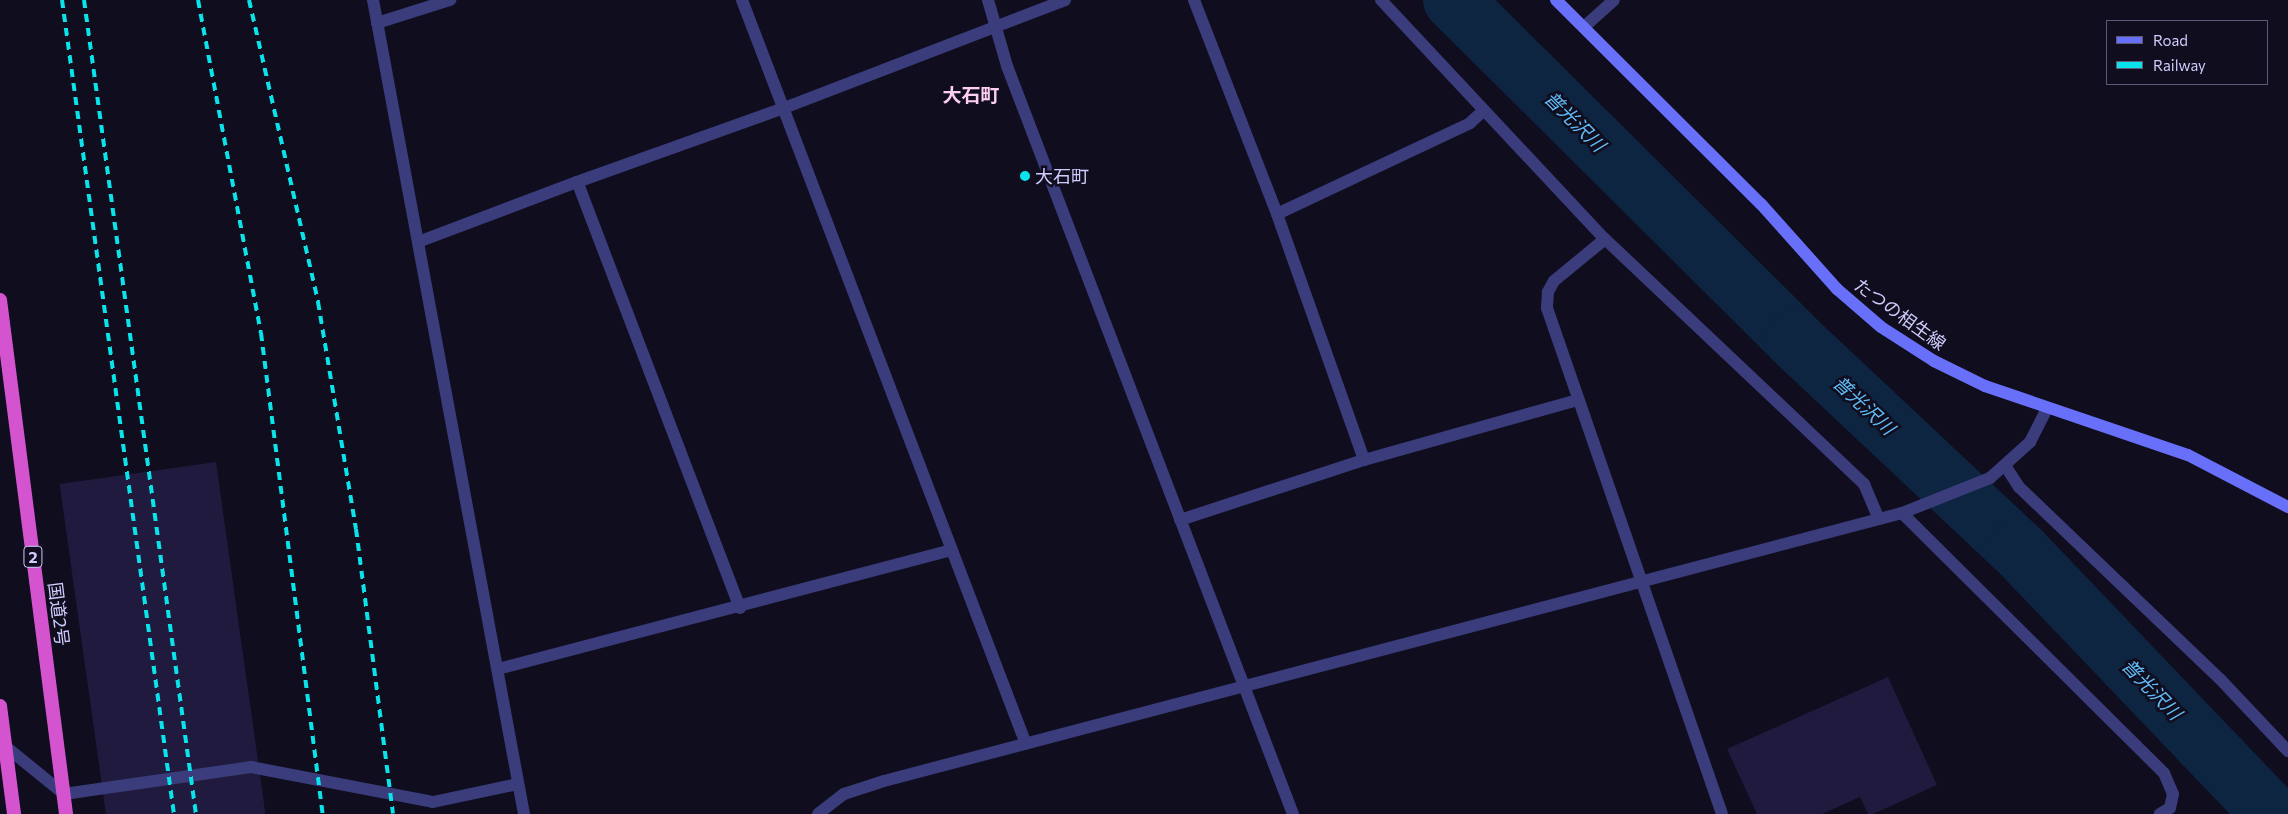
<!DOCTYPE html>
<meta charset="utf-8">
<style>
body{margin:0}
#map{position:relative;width:2288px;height:814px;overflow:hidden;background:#0f0d1e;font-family:Commissioner,"Noto Sans JP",sans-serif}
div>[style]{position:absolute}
.river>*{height:60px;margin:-30px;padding:0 30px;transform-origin:30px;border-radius:30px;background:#0e2541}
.building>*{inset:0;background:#1f1a3e;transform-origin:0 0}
.service>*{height:12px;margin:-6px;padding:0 6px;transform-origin:6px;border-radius:6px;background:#3a3c7b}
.minor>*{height:12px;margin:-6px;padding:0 6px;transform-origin:6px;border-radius:6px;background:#3a3c7b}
.tertiary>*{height:12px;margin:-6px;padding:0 6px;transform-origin:6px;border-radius:6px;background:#3a3c7b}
.secondary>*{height:12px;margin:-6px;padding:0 6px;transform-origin:6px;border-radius:6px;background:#686ff8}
.trunk>*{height:14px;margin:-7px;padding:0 7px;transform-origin:7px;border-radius:7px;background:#d454d0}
.rail>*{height:4px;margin-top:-2px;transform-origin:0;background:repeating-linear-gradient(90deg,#0be3ea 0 8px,transparent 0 14px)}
.dots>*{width:14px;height:14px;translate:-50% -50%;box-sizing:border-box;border:2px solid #0f0d1e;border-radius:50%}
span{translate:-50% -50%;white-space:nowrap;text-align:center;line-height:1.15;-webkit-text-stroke:5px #0f0d1e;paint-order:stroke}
.shield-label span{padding:1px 4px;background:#0f0d1e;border:1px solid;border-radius:4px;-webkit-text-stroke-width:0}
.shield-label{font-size:16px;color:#cfccfd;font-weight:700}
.poi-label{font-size:18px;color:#cfccfd}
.left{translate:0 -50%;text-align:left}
.street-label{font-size:18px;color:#cfccfd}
.neighbourhood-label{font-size:19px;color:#fdceef;font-weight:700}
.water-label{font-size:19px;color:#60bcf7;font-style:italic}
.legend{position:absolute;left:2106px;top:20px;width:162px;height:65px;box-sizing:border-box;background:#0f0d1e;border:1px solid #5c5977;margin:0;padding:6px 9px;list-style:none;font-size:15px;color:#cfccfd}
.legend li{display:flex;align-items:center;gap:10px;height:25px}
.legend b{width:25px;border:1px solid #5c5977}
</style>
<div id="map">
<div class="river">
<i style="left:1453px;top:0;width:481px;rotate:44.8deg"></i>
<i style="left:1794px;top:339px;width:307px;rotate:43.2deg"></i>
<i style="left:2018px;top:549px;width:366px;rotate:46.3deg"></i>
</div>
<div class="building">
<i style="left:216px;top:462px;width:355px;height:158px;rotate:82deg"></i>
<i style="clip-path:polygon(1888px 677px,1937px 785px,1873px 814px,1868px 814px,1860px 797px,1822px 814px,1757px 814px,1727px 749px)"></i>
</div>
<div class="service">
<i style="left:1180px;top:520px;width:194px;rotate:-18.1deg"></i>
</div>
<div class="minor">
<i style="left:373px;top:0;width:828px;rotate:79.49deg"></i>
<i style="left:742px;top:0;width:796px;rotate:69.11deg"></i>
<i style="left:1194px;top:0;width:230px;rotate:68.8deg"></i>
<i style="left:1277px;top:214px;width:261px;rotate:70.5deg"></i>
<i style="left:1364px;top:460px;width:222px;rotate:-15.7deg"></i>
<i style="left:1381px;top:0;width:328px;rotate:46.9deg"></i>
<i style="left:1605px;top:239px;width:357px;rotate:43.4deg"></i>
<i style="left:1864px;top:484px;width:36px;rotate:67deg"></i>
<i style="left:377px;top:23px;width:77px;rotate:-17.5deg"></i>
<i style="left:1584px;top:27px;width:40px;rotate:-42deg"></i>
<i style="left:1277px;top:214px;width:213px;rotate:-25.2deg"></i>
<i style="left:1470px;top:123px;width:16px;rotate:-43deg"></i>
<i style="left:1605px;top:239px;width:66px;rotate:140.5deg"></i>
<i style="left:1554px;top:281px;width:13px;rotate:119deg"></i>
<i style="left:1548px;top:292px;width:16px;rotate:94deg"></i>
<i style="left:1547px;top:308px;width:535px;rotate:70.92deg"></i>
<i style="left:418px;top:242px;width:170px;rotate:-20.7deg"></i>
<i style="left:2006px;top:467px;width:24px;rotate:57deg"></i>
<i style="left:2019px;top:487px;width:279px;rotate:43.7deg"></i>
<i style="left:2221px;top:680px;width:98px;rotate:46.7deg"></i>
<i style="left:1902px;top:513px;width:369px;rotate:44.8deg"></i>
<i style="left:2164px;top:773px;width:23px;rotate:67deg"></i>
<i style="left:2173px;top:794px;width:14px;rotate:102deg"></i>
<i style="left:2170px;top:808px;width:12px;rotate:149deg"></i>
<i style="left:740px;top:608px;width:456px;rotate:-110.9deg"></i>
<i style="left:577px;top:182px;width:220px;rotate:-19.7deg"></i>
<i style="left:784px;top:108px;width:301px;rotate:-21deg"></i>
<i style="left:498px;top:669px;width:468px;rotate:-14.7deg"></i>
<i style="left:0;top:742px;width:82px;rotate:39.1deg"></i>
<i style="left:64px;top:794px;width:189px;rotate:-8.2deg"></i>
<i style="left:251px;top:767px;width:185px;rotate:10.9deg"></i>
<i style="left:433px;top:802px;width:87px;rotate:-12deg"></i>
</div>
<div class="tertiary">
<i style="left:988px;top:0;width:69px;rotate:73.9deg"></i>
<i style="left:1007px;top:66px;width:801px;rotate:69.08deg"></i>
<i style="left:818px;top:814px;width:33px;rotate:-38deg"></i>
<i style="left:844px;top:794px;width:42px;rotate:-18deg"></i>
<i style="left:884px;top:781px;width:1053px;rotate:-14.75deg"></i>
<i style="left:1902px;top:513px;width:95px;rotate:-21.7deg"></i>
<i style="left:1990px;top:478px;width:54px;rotate:-42deg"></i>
<i style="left:2030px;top:442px;width:38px;rotate:-63deg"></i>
</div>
<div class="secondary">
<i style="left:1556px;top:0;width:289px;rotate:44.9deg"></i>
<i style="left:1761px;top:204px;width:114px;rotate:48.2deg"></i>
<i style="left:1837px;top:289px;width:58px;rotate:40.8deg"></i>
<i style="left:1881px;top:327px;width:63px;rotate:32.7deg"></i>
<i style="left:1934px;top:361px;width:57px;rotate:26.1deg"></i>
<i style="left:1985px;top:386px;width:214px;rotate:18.8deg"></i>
<i style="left:2188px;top:455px;width:113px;rotate:27.5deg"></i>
</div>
<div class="trunk">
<i style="left:0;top:300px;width:518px;rotate:82.68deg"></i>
<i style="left:0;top:706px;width:109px;rotate:82.6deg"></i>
</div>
<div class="rail">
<i style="left:62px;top:0;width:822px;rotate:82.17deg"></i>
<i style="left:84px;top:0;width:822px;rotate:82.17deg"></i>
<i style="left:198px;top:0;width:339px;rotate:79.3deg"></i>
<i style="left:261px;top:333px;width:485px;rotate:82.7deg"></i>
<i style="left:249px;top:0;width:310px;rotate:77.1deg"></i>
<i style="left:318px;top:302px;width:230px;rotate:80.5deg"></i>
<i style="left:356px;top:529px;width:287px;rotate:82.6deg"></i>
</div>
<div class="dots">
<i style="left:1025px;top:176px;background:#0be3ea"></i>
</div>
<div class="shield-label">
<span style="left:33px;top:557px">2</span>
</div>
<div class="poi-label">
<span class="left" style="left:1035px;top:176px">大石町</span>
</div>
<div class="street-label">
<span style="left:1900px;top:314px;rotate:36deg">たつの相生線</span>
<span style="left:59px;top:614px;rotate:83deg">国道2号</span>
</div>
<div class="neighbourhood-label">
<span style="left:971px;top:95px">大石町</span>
</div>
<div class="water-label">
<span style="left:1575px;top:121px;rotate:45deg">普光沢川</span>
<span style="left:1864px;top:405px;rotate:43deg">普光沢川</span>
<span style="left:2152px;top:689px;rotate:46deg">普光沢川</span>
</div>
<ul class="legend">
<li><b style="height:6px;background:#686ff8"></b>Road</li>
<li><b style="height:6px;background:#0be3ea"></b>Railway</li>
</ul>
</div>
